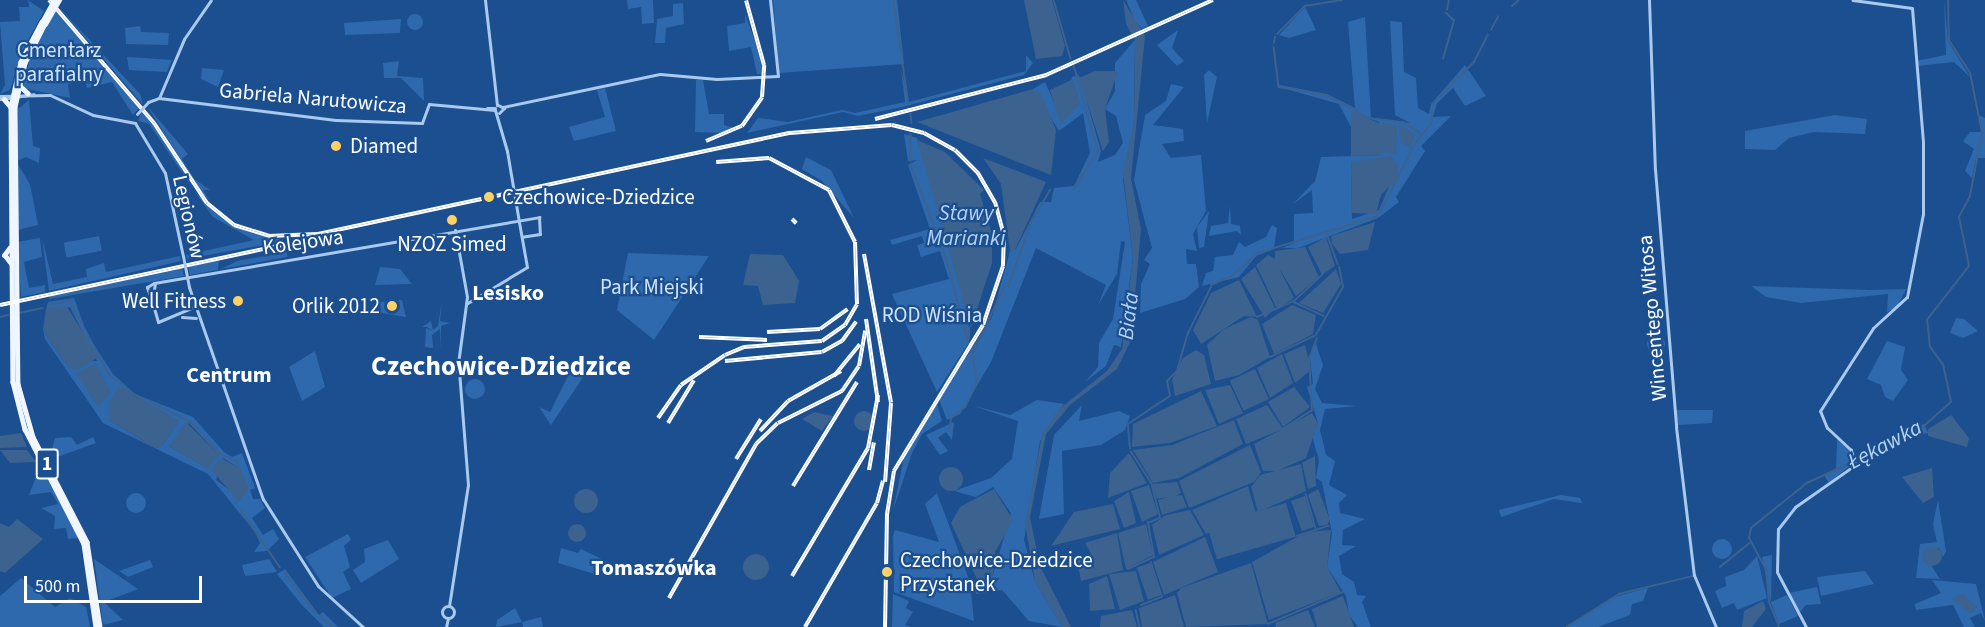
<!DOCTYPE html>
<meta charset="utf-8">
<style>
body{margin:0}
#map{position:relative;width:1985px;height:627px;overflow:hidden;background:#1b4f8f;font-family:"Source Sans 3",sans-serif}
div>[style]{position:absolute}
.green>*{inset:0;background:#2e69ad;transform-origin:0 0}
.round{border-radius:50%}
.water>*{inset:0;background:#3c6290;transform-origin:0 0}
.stream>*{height:1.5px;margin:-0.75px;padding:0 0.75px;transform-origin:0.75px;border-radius:0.75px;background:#3c6290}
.minor>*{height:3px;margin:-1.5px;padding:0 1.5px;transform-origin:1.5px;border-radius:1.5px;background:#a9c9ee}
.minor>.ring{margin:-1.5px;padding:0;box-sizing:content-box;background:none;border:3px solid #a9c9ee;border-radius:50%}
.major>*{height:4.5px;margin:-2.25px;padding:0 2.25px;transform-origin:2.25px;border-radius:2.25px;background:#f0f6ff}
.rail>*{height:4px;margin-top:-2px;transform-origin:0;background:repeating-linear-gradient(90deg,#1b4f8f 0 4.5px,#fff 0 9px);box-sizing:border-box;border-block:2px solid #fff}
.minor-bridge>*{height:3px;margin:-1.5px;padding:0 1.5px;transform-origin:1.5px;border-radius:1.5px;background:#a9c9ee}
.major-bridge>*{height:4.5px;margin:-2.25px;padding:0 2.25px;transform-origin:2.25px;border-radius:2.25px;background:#f0f6ff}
.dots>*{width:16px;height:16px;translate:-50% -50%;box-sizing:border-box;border:3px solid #1b4f8f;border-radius:50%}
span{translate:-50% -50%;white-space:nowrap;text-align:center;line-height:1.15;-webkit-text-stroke:4.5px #1b4f8f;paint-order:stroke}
.shield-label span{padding:2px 4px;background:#1b4f8f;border:2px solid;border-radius:4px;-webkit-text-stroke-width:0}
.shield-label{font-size:20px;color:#fff;font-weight:700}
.park-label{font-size:21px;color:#cfe3fa}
.street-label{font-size:21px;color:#fff}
.poi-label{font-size:21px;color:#fff}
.left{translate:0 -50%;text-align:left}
.right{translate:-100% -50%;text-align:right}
.water-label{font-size:22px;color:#b5d3f5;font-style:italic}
.neighbourhood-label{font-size:22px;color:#fff;font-weight:700}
.district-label{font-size:27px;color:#fff;font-weight:700}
.scale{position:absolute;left:24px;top:576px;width:178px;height:27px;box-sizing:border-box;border:3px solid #fff;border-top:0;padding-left:8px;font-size:18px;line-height:21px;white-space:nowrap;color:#fff;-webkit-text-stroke:4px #1b4f8f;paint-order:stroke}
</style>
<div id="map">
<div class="green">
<i style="clip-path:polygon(28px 0,44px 11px,22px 51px,10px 90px,0 94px,5px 85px,0 22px,20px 21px,19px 7px,29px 7px)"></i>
<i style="clip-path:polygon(627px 0,653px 0,654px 23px,642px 24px,641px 7px,628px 9px)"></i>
<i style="clip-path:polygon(773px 0,897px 0,904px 64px,779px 73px)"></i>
<i style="clip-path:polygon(1126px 0,1136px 0,1148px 26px,1142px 29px,1135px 21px)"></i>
<i style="clip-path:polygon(1944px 0,1948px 41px,1970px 77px,1954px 62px,1917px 66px,1916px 61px,1946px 55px)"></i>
<i style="clip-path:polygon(683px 3px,684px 24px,666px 28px,665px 43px,655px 43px,657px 19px,673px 16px,673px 4px)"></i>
<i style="clip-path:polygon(57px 5px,140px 94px,143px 105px,138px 99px)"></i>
<i style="clip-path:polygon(1305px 7px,1316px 30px,1289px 38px,1279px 35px)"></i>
<i style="clip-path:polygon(56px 10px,139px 108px,133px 115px,112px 82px,87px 88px,85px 81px,68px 84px,70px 98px,23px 88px,30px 58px)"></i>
<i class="round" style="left:407px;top:14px;width:16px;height:16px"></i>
<i style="clip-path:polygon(745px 14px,759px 52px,763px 74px,757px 74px,751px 47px,729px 51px,727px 26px,745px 23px)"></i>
<i style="clip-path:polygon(evenodd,1365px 17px,1371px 118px,1410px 123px,1395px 115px,1390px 21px,1402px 22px,1404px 72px,1416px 78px,1418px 108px,1429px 114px,1431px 104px,1465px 65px,1486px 96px,1465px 106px,1453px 88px,1437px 103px,1433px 117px,1451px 116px,1421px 146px,1425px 151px,1396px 197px,1399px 202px,1378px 218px,1298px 248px,1282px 248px,1294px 243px,1294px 214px,1313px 213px,1312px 190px,1293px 204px,1315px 181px,1321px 157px,1382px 155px,1379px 122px,1351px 112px,1351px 127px,1339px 104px,1279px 87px,1276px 78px,1279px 85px,1327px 94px,1355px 108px,1348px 22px,1365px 17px,1351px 162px,1391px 182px,1379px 210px,1352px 219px,1351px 162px)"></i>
<i style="clip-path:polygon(401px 19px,400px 33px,345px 35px,344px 23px)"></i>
<i style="clip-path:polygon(140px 26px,141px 32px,169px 33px,168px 45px,126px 44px,125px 28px)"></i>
<i style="clip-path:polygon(1178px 30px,1172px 48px,1184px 61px,1177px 66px,1157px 45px)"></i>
<i style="clip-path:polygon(1135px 40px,1134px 121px,1123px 179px,1133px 258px,1121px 347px,1114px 345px,1106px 366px,1085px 382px,1098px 367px,1099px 343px,1113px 319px,1125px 242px,1121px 241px,1117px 274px,1098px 305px,1106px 285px,1036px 248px,991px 362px,960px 414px,947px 420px,939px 400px,992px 317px,1010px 251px,1016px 249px,1040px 202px,1051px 202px,1054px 188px,1074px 186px,1090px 153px,1083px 113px,1059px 131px,1033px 89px,1045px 82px,1063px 122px,1072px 77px,1079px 75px,1101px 151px,1098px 162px,1115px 155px,1123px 143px,1116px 116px,1105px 109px,1115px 91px,1115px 63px)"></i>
<i style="clip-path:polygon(1026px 55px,1033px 63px,1024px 75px,902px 107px,858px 116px,843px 112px,747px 133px,758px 118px,788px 122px,842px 110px,855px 113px,905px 102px,901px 69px,909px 102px,1026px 71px)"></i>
<i style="clip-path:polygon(127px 57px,144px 58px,172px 60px,167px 72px,129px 70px)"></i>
<i style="clip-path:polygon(399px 61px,397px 76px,423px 78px,424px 101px,401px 78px,384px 78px,383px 63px)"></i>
<i style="clip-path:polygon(202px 68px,224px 70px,218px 87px,201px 79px)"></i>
<i style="clip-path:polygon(1209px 70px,1217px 77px,1207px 123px,1204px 75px)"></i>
<i style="clip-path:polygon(696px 80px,703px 80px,709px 114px,724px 114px,724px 125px,734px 128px,724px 133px,695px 132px)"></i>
<i style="clip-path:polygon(1171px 84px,1184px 87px,1153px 125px,1183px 129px,1184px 141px,1162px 144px,1171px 158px,1201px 155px,1206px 211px,1193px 234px,1197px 251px,1186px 249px,1187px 264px,1196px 264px,1199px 287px,1185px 299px,1140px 313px,1141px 284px,1150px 264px,1144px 260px,1152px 248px,1134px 180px,1145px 115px,1166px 101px)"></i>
<i style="clip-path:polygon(605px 88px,616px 131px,574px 141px,569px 127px,605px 117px,597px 90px)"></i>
<i style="clip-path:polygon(29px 100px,33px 146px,40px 148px,39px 163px,26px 157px,17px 161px,18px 109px)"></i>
<i style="clip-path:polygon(147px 106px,188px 154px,182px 159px,194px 179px,210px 190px,203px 190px,210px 201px,200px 190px)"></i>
<i style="clip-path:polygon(142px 111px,166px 143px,194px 190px,149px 124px,138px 121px)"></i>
<i style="clip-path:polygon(1835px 115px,1867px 119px,1865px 134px,1814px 132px,1789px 138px,1775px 150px,1745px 149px,1745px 131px)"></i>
<i style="clip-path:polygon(1979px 115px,1985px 118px,1985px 158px,1976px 158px,1972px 178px,1965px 171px,1974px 149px,1963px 141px,1970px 132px,1981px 132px)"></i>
<i style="clip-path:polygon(904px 134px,917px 138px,960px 276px,969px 328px,968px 344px,937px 392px,892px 294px,949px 279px,940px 251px,921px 257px,917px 245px,924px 243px,922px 236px,892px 245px,890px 240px,930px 229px,908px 165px,917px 160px,908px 161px)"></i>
<i style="clip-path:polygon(806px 157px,831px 170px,854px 218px,822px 181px,802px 169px)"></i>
<i style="clip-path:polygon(17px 163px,30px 184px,38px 225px,18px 230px)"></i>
<i style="clip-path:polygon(195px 192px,231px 225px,285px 241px,187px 259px,186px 255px,254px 240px,213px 217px)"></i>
<i style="clip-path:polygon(1230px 205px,1231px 224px,1240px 226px,1241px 235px,1237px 231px,1209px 236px,1211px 226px,1228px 223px)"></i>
<i style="clip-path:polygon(1209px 211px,1204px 247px,1199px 248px,1197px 227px)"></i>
<i style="clip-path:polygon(1272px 225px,1277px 228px,1274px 249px,1256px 256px,1239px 277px,1202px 286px,1206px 273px,1213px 271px,1215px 257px,1233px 255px,1239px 242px,1245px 247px,1266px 237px)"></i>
<i style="left:99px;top:236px;width:15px;height:36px;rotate:79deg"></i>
<i style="clip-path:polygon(42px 237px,53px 284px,87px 277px,86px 269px,104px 263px,106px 272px,180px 256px,181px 261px,49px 291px)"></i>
<i style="clip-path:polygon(40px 238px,42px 257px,24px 262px,29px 288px,45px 285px,45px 292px,21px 297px,18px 242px)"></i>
<i style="clip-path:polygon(287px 252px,287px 257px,221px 269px,237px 261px)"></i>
<i style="clip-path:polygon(628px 253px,709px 256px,654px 340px,617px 310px)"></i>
<i style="clip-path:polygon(219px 260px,218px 270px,190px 275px,188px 267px)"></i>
<i style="clip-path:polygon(380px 267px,400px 269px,412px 284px,375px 285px)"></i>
<i style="clip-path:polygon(182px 268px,184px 276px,49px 299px,50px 296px)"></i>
<i style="clip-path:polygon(1751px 286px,1870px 290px,1906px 289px,1897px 307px,1887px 312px,1888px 294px,1801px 303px,1766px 297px)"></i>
<i style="clip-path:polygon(evenodd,74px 298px,87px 334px,113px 374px,135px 394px,193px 417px,224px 452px,232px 457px,242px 453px,255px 488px,250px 490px,253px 499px,260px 499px,265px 508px,252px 518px,263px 535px,273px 529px,279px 539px,267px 551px,254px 552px,260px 543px,255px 532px,208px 474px,103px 423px,45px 339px,43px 330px,64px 362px,97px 361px,70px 307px,46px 309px,48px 302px,74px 298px,119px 387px,179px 421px,162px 446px,155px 448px,109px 420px,119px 387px,74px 298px,189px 423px,219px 455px,207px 468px,169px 446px,189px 423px,74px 298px,223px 458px,239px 468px,240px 498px,216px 480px,223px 458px)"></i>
<i style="clip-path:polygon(402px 300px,406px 317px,381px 313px,380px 302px)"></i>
<i style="clip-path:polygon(442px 301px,440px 321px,450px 323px,441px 326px,441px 350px,440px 329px,432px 335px,433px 348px,425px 347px,426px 328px,433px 331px,427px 327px,422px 327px,431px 321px,433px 330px,438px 326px)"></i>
<i style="clip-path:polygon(1956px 318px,1964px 319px,1978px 331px,1963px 338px,1950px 333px)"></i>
<i class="round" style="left:1647px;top:335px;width:18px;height:18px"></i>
<i style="clip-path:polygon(1315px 341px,1323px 365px,1315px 389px,1322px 403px,1357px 406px,1325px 409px,1320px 430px,1326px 455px,1335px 461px,1329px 485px,1347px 495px,1339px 503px,1340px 513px,1365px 519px,1343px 530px,1342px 545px,1356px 546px,1339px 556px,1342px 574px,1354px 582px,1357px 595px,1366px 596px,1362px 602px,1371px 627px,1358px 627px,1349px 615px,1346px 596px,1327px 567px,1332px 533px,1322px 482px,1316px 478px,1319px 461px,1311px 432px,1318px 423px,1307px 387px,1313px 384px,1310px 359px)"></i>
<i style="clip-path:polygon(1887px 341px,1905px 347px,1901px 370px,1908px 380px,1893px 401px,1885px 397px,1881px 385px,1867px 379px)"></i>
<i style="clip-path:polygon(315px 351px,325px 387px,302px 401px,289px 367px)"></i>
<i style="clip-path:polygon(573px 366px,584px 376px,551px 425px,539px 407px,550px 412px)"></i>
<i class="round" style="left:465px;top:379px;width:20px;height:20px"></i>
<i style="clip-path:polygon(1037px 400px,1064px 404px,1040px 441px,1024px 540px,1035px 582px,1062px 627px,1029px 621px,1002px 590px,976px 594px,973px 580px,982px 583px,993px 575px,1011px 513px,993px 487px,976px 497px,954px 491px,991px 478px,1012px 459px,1018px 421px,974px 406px,1010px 415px)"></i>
<i style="clip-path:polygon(937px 404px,942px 421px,922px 434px,912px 453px,893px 511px,904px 457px)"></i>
<i style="clip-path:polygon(1082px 405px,1079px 421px,1119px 411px,1130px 416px,1125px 430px,1101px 445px,1062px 451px,1064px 514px,1039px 519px,1054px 435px)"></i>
<i style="clip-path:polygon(1676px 410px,1713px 410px,1712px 423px,1678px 425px)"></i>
<i style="clip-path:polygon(954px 422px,952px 440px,946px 432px,938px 438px,948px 451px,940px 455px,926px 435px)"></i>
<i style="clip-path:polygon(1924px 424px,1928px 433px,1887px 443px,1886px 440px)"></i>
<i style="clip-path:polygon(71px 437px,77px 445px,93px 437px,96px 443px,49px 460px,55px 438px)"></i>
<i style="clip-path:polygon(1837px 439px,1850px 451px,1853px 463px,1829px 483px,1824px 475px,1836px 469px)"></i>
<i style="clip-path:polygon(40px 466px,72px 524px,78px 538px,68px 539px,66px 528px,54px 529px,55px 516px,41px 508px,58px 504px,51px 492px,29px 495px)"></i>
<i class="round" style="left:126px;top:493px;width:20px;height:20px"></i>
<i style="clip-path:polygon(937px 493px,970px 582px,974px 621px,894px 592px,893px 535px,895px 530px,939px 542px,925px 504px)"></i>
<i style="clip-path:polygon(1561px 495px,1580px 498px,1582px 503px,1554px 499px,1501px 517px,1499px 510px)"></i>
<i style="clip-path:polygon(1938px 500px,1946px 551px,1943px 557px,1939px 548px,1923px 553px,1940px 579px,1916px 578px,1920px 544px,1937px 542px,1933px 524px)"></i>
<i style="clip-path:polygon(348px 534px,351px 540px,344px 546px,350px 567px,343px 572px,351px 589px,332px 598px,305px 557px)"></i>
<i class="round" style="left:1712px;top:539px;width:20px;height:20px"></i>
<i style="clip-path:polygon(388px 540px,399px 559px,361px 583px,353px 570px,365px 562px,364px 549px)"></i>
<i style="clip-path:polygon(561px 548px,578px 553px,581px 549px,608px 562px,601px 576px,558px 563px)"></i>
<i style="clip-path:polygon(1772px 555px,1771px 602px,1787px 595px,1798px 616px,1779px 624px,1771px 603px,1762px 557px)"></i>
<i style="clip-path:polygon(1757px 556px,1767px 598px,1737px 610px,1734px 603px,1722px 608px,1715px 591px,1726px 586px,1725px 577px,1744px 570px)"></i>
<i style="clip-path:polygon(94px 559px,138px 589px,104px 602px,123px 620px,103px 625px)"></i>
<i style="clip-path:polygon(269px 559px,277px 572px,245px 576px,242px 565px)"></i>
<i style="clip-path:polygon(150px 560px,153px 567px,128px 577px,119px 571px)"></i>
<i style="clip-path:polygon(285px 569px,319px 615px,323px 612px,338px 627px,324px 627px,301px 604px,277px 574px)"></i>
<i style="clip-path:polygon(1865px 571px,1874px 584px,1821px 596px,1817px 577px)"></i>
<i style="clip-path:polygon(21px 578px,55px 607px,70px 598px,86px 607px,90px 627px,0 627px,0 596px)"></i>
<i style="clip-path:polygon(1932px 580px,1976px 584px,1985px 621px,1981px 613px,1970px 618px,1975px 627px,1964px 627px,1953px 605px,1916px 610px,1915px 604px,1941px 593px)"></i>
<i style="clip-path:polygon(1817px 587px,1821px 604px,1806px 605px,1800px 612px,1789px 593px)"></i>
<i style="clip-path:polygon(1648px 588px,1643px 601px,1632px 604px,1630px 615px,1598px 627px,1568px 627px,1614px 597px)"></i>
<i style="clip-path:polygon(893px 594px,909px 601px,906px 608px,913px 612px,905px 625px,911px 627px,892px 627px)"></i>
<i style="clip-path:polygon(515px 608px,522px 622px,541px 617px,543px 627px,523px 627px,522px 622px,496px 627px,497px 620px)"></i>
</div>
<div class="water">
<i style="clip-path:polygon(1024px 0,1052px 0,1065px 46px,1062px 56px,1036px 59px)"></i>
<i style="clip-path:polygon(1123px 0,1145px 36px,1131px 179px,1141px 229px,1131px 340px,1117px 369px,1070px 405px,1046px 434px,1030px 517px,1040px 566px,1071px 627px,1062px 627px,1035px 582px,1025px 523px,1042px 435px,1058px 410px,1107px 371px,1122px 349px,1133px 258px,1123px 173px,1134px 121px,1135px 40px,1126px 24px)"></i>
<i style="clip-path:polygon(1095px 71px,1118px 71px,1105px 109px,1109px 142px,1103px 151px,1079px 78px)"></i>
<i style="clip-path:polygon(1073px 79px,1080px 103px,1061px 124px,1050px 90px)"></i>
<i style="clip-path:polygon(1033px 89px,1041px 94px,1056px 130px,1051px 175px,917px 122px)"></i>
<i style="clip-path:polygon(1351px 111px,1381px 124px,1383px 155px,1351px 156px)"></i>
<i style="clip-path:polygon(1382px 123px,1397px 125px,1396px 154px,1382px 152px)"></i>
<i style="clip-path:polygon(1399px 125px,1415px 134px,1411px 148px,1401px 143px)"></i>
<i style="clip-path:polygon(917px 140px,945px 152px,984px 190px,980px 194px,992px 234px,992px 263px,971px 328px)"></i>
<i style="clip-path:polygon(1391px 156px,1398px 166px,1397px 179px,1381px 195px,1376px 214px,1352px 213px,1351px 162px)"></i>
<i style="clip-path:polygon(983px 158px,1046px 182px,1015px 250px,1010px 251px,1001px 184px)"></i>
<i style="clip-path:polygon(1375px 222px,1368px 250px,1340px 254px,1332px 244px,1331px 236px)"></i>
<i style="clip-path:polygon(1326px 237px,1335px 266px,1322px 275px,1308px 247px)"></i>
<i style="clip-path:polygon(1305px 247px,1319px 277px,1296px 296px,1279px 268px,1294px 298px,1277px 309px,1256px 265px,1268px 255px,1275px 259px,1275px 251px)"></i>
<i style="clip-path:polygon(750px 254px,783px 255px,799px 281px,795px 303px,763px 305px,758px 286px,743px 285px)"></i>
<i style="clip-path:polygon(1255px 267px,1275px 308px,1265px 318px,1241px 279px)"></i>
<i style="clip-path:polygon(1336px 269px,1341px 284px,1323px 313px,1299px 303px)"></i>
<i style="clip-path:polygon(1239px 280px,1257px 317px,1244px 316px,1201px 344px,1193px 330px,1211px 293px)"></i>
<i style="clip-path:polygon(66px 305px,98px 357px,79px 370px,68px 368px,43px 330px,46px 309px)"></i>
<i style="clip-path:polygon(1292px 305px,1316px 315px,1313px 334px,1274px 354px,1262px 324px)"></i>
<i style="clip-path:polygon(1251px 317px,1258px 320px,1270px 357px,1239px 375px,1215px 381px,1207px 345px,1224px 329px)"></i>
<i style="clip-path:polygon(1305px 345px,1311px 370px,1295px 383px,1284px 354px)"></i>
<i style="clip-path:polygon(1196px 350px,1204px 355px,1211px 384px,1175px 396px,1172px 380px,1183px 358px)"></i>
<i style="clip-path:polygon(1282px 354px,1293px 383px,1270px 398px,1257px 368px)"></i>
<i style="clip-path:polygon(96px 363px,111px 393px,98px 407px,76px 374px)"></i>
<i style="left:1255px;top:369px;width:33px;height:28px;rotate:65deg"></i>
<i style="clip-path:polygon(1230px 385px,1243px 413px,1219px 424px,1205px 390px)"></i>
<i style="clip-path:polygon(119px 386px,180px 421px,162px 446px,155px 448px,109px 420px,109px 402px)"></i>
<i style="clip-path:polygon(1294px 387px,1310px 407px,1283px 427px,1268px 402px)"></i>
<i style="clip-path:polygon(1201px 391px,1217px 426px,1170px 443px,1132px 447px,1133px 424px)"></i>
<i style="clip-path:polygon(1267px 405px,1283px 429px,1246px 444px,1236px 419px)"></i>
<i class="round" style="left:854px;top:411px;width:20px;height:20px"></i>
<i style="clip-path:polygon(814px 412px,833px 416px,822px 431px,802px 419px)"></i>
<i style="clip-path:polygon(1312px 413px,1318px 423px,1306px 458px,1277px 471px,1263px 471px,1254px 444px)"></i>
<i style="clip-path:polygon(1951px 415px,1969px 438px,1967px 447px,1928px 436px,1928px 429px)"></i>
<i style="clip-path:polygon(1234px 420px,1243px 444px,1179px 478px,1153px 483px,1133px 450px,1172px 445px)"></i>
<i style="clip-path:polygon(186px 422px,219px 455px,208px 469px,169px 446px)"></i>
<i style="clip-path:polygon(21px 433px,27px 447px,0 448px,0 436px)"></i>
<i style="clip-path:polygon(1250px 445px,1261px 472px,1254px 482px,1189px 508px,1179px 481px)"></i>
<i style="clip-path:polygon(0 450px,27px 450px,36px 462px,10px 463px)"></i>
<i style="clip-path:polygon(1129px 453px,1147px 483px,1108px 498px,1110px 473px)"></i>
<i style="clip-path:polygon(1315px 456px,1316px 486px,1308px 489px,1302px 463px)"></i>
<i style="clip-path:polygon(221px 458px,239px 468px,247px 492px,237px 500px,211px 469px)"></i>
<i style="clip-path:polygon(1301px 464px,1306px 491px,1258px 512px,1251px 487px,1260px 475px)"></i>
<i class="round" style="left:939px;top:467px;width:24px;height:24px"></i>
<i style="clip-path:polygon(1932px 468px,1934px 497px,1923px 503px,1902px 477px)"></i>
<i style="clip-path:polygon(1177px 482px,1181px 493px,1175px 496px,1182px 495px,1187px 507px,1162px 515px,1158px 500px,1168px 497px,1157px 499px,1152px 484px)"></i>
<i style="clip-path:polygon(1149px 485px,1158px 514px,1142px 522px,1131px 491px)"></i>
<i style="clip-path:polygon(1248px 486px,1256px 514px,1206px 534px,1192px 510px)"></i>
<i class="round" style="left:574px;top:489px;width:24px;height:24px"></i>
<i style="clip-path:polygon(994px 489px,1013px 520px,995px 552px,993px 575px,979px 583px,951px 523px,960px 507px)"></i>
<i style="clip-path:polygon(1318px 489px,1330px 520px,1327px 525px,1319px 526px,1308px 495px)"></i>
<i style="clip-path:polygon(1129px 492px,1136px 523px,1124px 528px,1114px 501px)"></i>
<i style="clip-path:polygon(1305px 496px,1314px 527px,1302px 531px,1291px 501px)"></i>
<i style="left:1286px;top:503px;width:35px;height:82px;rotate:74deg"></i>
<i style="clip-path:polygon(1113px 504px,1120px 529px,1051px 546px,1074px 512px)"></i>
<i style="clip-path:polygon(1190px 510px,1204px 535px,1159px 555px,1152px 525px,1166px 515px)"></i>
<i style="clip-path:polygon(17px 519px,43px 539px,5px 573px,0 571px,0 523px,9px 527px)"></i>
<i class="round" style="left:568px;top:524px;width:18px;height:18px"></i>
<i style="clip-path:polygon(1146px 524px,1153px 555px,1126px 569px,1118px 533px)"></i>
<i style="clip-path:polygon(1331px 530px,1327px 567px,1341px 592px,1269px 620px,1252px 562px,1306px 532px)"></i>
<i style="clip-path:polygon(1117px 533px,1123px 570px,1081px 581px,1077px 560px,1091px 553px,1085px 543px)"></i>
<i style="clip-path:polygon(1205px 537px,1218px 572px,1164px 595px,1153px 562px)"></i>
<i class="round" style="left:1922px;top:546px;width:20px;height:20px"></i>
<i class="round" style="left:743px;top:554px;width:26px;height:26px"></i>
<i style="left:1150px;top:563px;width:34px;height:14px;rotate:71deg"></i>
<i style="clip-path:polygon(1251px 563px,1268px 624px,1186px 627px,1177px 593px,1181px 588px)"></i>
<i style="clip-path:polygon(1136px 571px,1144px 601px,1120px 610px,1109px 574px)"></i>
<i style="clip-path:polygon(1107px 576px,1115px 609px,1090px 611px,1089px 584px)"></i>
<i style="clip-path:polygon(1963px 593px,1977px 608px,1971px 614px,1952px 599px)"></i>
<i style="clip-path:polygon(1175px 595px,1184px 627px,1142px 627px,1139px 608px)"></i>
<i style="clip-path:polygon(1343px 596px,1354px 627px,1317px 627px,1312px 609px)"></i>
<i style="clip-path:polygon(1763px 601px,1766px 609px,1752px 627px,1742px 627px,1744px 611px)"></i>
<i style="clip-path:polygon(1132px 610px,1137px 627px,1100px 627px,1101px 616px)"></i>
<i style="clip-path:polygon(1308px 610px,1315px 627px,1276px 627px,1275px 623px)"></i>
</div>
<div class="stream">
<i style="left:894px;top:0;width:106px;rotate:81.9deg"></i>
<i style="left:1054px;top:0;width:61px;rotate:73.9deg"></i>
<i style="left:1512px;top:6px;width:9px;rotate:-41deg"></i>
<i style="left:1447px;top:10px;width:10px;rotate:-79deg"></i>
<i style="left:1491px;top:30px;width:15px;rotate:-62deg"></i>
<i style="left:1277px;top:34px;width:40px;rotate:-45deg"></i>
<i style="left:1305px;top:6px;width:37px;rotate:-9deg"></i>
<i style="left:1274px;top:43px;width:6px;rotate:-81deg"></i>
<i style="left:1274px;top:47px;width:40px;rotate:82.9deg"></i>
<i style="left:1279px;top:87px;width:48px;rotate:9.7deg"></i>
<i style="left:1326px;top:95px;width:49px;rotate:28.1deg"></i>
<i style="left:1369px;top:118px;width:34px;rotate:7deg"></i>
<i style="left:1403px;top:122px;width:20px;rotate:33deg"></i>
<i style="left:1443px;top:59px;width:40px;rotate:-74deg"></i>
<i style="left:1454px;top:21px;width:11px;rotate:-135deg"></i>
<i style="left:1074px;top:66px;width:6px;rotate:72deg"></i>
<i style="left:911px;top:114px;width:9px;rotate:84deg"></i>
<i style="left:911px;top:134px;width:27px;rotate:90deg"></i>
<i style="left:911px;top:164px;width:99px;rotate:69.4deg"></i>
<i style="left:946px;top:257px;width:89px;rotate:75deg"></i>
<i style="left:1074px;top:189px;width:45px;rotate:-57.7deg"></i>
<i style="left:1098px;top:151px;width:80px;rotate:-105.9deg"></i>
<i style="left:1326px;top:231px;width:35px;rotate:70deg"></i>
<i style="left:1211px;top:285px;width:23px;rotate:-23deg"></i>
<i style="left:1232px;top:276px;width:35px;rotate:-41deg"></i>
<i style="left:1258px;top:253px;width:126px;rotate:-17.1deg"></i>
<i style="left:1378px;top:216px;width:83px;rotate:-62.8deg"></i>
<i style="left:1416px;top:142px;width:23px;rotate:-50deg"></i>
<i style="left:1431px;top:124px;width:20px;rotate:-84deg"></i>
<i style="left:1433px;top:104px;width:59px;rotate:-45.7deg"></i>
<i style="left:1474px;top:62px;width:30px;rotate:-63deg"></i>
<i style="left:1008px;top:287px;width:68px;rotate:-70.2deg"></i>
<i style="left:1031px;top:223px;width:38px;rotate:-60deg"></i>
<i style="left:71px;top:293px;width:51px;rotate:-13.5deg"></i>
<i style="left:1294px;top:302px;width:33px;rotate:25deg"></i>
<i style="left:49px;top:305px;width:21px;rotate:-11deg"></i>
<i style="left:70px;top:301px;width:83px;rotate:61.9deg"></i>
<i style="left:109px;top:374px;width:32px;rotate:39deg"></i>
<i style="left:134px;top:394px;width:64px;rotate:26.2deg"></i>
<i style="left:191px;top:422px;width:44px;rotate:46.8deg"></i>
<i style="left:221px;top:454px;width:17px;rotate:24deg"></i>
<i style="left:237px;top:461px;width:31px;rotate:69deg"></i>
<i style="left:248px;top:490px;width:18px;rotate:131deg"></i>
<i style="left:19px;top:313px;width:24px;rotate:-12deg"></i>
<i style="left:0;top:317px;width:8px;rotate:-14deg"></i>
<i style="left:1257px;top:317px;width:40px;rotate:-23.4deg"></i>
<i style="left:1294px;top:301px;width:38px;rotate:-43deg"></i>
<i style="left:1316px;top:335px;width:55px;rotate:-60.6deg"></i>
<i style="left:1343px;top:287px;width:20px;rotate:-101deg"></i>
<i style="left:969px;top:339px;width:11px;rotate:-90deg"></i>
<i style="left:973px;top:353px;width:73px;rotate:-64.8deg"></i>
<i style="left:1270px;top:357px;width:49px;rotate:-25.5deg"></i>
<i style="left:1283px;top:429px;width:35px;rotate:-33deg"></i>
<i style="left:1312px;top:410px;width:51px;rotate:-93.4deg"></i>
<i style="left:1309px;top:359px;width:22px;rotate:-69deg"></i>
<i style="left:950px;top:431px;width:13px;rotate:-86deg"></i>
<i style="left:951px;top:418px;width:18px;rotate:-38deg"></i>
<i style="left:965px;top:407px;width:27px;rotate:-63deg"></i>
<i style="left:977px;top:383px;width:32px;rotate:-99deg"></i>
<i style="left:1130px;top:449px;width:25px;rotate:-95deg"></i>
<i style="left:1128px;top:424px;width:50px;rotate:-33.7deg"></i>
<i style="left:1170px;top:396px;width:15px;rotate:-101deg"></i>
<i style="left:1167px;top:381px;width:14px;rotate:-45deg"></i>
<i style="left:1177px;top:371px;width:40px;rotate:-74deg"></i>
<i style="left:1188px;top:333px;width:51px;rotate:-63.4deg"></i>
<i style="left:1306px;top:494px;width:35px;rotate:74deg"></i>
<i style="left:241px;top:510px;width:69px;rotate:55.6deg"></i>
<i style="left:1297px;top:536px;width:33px;rotate:-18deg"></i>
<i style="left:1720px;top:567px;width:38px;rotate:-39deg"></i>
<i style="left:1128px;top:569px;width:29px;rotate:-25deg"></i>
<i style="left:1154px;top:557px;width:35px;rotate:-100deg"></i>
<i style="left:1148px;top:523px;width:13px;rotate:-23deg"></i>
<i style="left:1160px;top:518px;width:36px;rotate:-104deg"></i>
<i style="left:1151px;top:483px;width:37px;rotate:-123deg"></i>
<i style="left:285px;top:573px;width:51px;rotate:52.2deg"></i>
<i style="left:1141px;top:605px;width:22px;rotate:-21deg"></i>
<i style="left:1162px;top:597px;width:36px;rotate:-108deg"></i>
<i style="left:1136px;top:610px;width:17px;rotate:77deg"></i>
<i style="left:320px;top:616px;width:17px;rotate:40deg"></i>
<i style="left:1268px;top:624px;width:82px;rotate:-23.1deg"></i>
<i style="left:1567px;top:627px;width:62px;rotate:-32.4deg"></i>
<i style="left:1619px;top:594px;width:76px;rotate:-13.7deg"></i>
<i style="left:1779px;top:627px;width:27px;rotate:-112deg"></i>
<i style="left:1769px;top:602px;width:32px;rotate:-95deg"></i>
<i style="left:1766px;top:570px;width:36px;rotate:-118deg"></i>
<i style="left:1749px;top:538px;width:10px;rotate:-79deg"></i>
<i style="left:1751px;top:528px;width:72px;rotate:-38.8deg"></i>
<i style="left:1807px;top:483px;width:121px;rotate:-24.9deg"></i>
<i style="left:1917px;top:432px;width:45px;rotate:-41.4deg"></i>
<i style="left:1951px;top:402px;width:38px;rotate:-102deg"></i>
<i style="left:1943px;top:365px;width:22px;rotate:-126deg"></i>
<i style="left:1930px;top:347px;width:27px;rotate:-96deg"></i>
<i style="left:1927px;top:320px;width:68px;rotate:-52.1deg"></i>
<i style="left:1969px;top:266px;width:50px;rotate:-101.5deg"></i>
<i style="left:1959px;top:217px;width:24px;rotate:-62deg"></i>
<i style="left:1970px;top:196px;width:64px;rotate:-79.2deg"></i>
<i style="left:1982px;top:133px;width:61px;rotate:-101.3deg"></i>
<i style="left:1970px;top:73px;width:38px;rotate:-123deg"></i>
<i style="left:1949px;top:41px;width:41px;rotate:-91.4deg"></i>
</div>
<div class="minor">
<i style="left:485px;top:0;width:106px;rotate:83.5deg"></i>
<i style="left:1649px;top:0;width:169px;rotate:88deg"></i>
<i style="left:1655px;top:169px;width:259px;rotate:85.3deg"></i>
<i style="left:1676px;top:427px;width:149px;rotate:83.1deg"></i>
<i style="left:1694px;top:575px;width:56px;rotate:67.1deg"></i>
<i style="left:0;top:96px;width:50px;rotate:-1.1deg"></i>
<i style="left:50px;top:95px;width:47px;rotate:24.9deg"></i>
<i style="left:93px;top:115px;width:43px;rotate:10.8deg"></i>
<i style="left:135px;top:123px;width:58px;rotate:59deg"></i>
<i style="left:165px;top:173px;width:85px;rotate:77.8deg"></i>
<i style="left:159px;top:98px;width:64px;rotate:-67deg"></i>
<i style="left:184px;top:39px;width:47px;rotate:-55.3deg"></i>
<i style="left:0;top:99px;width:34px;rotate:-8deg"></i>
<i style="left:148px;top:102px;width:12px;rotate:-20deg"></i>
<i style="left:159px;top:98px;width:178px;rotate:7.1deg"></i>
<i style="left:336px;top:120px;width:86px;rotate:2deg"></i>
<i style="left:422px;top:123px;width:20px;rotate:-70deg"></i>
<i style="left:429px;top:104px;width:66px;rotate:5.2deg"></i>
<i style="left:498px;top:105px;width:7px;rotate:27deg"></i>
<i style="left:504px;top:108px;width:7px;rotate:135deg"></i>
<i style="left:503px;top:107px;width:160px;rotate:-11.9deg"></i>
<i style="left:660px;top:74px;width:57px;rotate:5deg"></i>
<i style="left:717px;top:79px;width:61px;rotate:-2.8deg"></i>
<i style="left:778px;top:76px;width:76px;rotate:-96deg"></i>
<i style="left:487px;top:108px;width:8px"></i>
<i style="left:495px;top:110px;width:43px;rotate:73.7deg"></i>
<i style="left:455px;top:230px;width:68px;rotate:79.8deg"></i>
<i style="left:155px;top:283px;width:18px;rotate:99deg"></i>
<i style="left:152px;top:301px;width:22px;rotate:74deg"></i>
<i style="left:158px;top:322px;width:39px;rotate:-23deg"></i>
<i style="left:189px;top:287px;width:225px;rotate:70.8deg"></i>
<i style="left:263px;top:499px;width:103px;rotate:57.7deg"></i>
<i style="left:318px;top:586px;width:61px;rotate:42.3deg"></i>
<i style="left:152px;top:301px;width:15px;rotate:-110deg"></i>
<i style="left:147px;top:287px;width:8px;rotate:-30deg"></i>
<i style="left:154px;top:283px;width:391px;rotate:-9.7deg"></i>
<i style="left:539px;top:217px;width:17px;rotate:87deg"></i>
<i style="left:540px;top:234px;width:18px;rotate:171deg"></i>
<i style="left:466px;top:304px;width:71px;rotate:-31.2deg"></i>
<i style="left:527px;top:267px;width:46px;rotate:-100.1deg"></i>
<i style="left:466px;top:304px;width:7px;rotate:-82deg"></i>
<i style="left:182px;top:317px;width:14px;rotate:4deg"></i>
<i style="left:457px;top:371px;width:68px;rotate:-82.3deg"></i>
<i class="ring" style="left:442px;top:606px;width:9px;height:9px"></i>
<i style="left:449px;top:606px;width:122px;rotate:-81.1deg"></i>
<i style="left:468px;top:485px;width:115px;rotate:-94.5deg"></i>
<i style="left:446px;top:627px;width:9px;rotate:-77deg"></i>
<i style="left:1806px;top:627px;width:62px;rotate:-117.8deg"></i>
<i style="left:1777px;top:572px;width:43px;rotate:-88.7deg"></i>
<i style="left:1778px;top:529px;width:28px;rotate:-52deg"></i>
<i style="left:1795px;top:507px;width:73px;rotate:-35deg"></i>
<i style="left:1855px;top:465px;width:16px;rotate:-105deg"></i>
<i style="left:1851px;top:450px;width:33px;rotate:-137deg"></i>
<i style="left:1827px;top:428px;width:18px;rotate:-112deg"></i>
<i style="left:1820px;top:411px;width:98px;rotate:-57.4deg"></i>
<i style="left:1873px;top:328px;width:46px;rotate:-42.4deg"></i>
<i style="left:1907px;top:297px;width:85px;rotate:-79.1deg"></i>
<i style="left:1923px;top:214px;width:72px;rotate:-90deg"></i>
<i style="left:1923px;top:142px;width:134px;rotate:-94.7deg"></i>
<i style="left:1912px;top:8px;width:60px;rotate:-172.3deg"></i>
</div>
<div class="major">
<i style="left:42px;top:22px;width:45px;rotate:117.7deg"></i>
<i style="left:21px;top:62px;width:46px;rotate:102.5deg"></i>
<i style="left:11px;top:107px;width:275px;rotate:89.6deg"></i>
<i style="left:13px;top:382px;width:49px;rotate:75.7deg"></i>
<i style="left:25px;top:429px;width:129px;rotate:62.8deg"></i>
<i style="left:84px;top:544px;width:84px;rotate:81.8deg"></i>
<i style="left:45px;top:24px;width:44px;rotate:117.1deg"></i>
<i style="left:25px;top:63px;width:45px;rotate:102.8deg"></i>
<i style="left:15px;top:107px;width:277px;rotate:89.4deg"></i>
<i style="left:18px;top:384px;width:55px;rotate:74.2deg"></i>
<i style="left:33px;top:437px;width:118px;rotate:62.8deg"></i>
<i style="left:87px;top:542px;width:86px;rotate:81.3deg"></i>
<i style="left:19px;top:85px;width:12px;rotate:42deg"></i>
<i style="left:4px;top:99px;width:11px;rotate:49deg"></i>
<i style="left:10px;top:248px;width:9px;rotate:126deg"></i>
<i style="left:5px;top:255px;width:10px;rotate:53deg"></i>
</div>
<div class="rail">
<i style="left:49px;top:0;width:162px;rotate:49.5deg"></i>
<i style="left:154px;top:123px;width:96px;rotate:56.5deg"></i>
<i style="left:207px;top:203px;width:35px;rotate:39deg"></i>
<i style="left:234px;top:225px;width:37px;rotate:17deg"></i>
<i style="left:269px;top:236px;width:49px;rotate:-2.3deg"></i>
<i style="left:318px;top:234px;width:483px;rotate:-12.1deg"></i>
<i style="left:790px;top:133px;width:102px;rotate:-4.5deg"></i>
<i style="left:892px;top:125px;width:33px;rotate:14deg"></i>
<i style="left:924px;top:133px;width:35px;rotate:29deg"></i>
<i style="left:955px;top:150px;width:33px;rotate:45deg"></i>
<i style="left:978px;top:173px;width:34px;rotate:60deg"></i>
<i style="left:995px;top:202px;width:34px;rotate:75deg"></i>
<i style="left:1004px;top:235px;width:31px;rotate:92deg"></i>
<i style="left:1003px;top:266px;width:62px;rotate:108.7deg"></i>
<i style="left:983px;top:325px;width:171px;rotate:121.4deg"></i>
<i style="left:894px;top:471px;width:44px;rotate:99.2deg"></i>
<i style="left:887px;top:514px;width:113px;rotate:91deg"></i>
<i style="left:875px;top:119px;width:177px;rotate:-14.4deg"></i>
<i style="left:1046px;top:75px;width:183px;rotate:-24.2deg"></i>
<i style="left:706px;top:141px;width:39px;rotate:-23deg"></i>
<i style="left:742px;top:126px;width:35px;rotate:-55deg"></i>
<i style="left:762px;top:97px;width:32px;rotate:-86deg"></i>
<i style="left:764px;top:65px;width:67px;rotate:-105.5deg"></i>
<i style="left:792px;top:219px;width:6px;rotate:45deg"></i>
<i style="left:864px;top:254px;width:151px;rotate:79.7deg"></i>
<i style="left:891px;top:403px;width:79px;rotate:94.3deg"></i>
<i style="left:0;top:305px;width:298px;rotate:-12deg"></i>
<i style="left:866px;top:319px;width:84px;rotate:81.8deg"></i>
<i style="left:767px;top:332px;width:53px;rotate:-3.2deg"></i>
<i style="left:820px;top:329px;width:34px;rotate:-36deg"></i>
<i style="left:699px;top:337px;width:68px;rotate:2.5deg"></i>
<i style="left:725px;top:361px;width:97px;rotate:-5.3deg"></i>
<i style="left:822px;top:352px;width:23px;rotate:-29deg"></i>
<i style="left:842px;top:341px;width:24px;rotate:-54deg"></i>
<i style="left:834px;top:376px;width:41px;rotate:-50.9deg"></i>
<i style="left:658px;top:418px;width:40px;rotate:-55.1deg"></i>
<i style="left:681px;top:385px;width:53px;rotate:-34.3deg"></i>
<i style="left:725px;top:355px;width:21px;rotate:-23deg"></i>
<i style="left:744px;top:347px;width:78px;rotate:-4.4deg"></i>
<i style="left:822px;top:341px;width:28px;rotate:-35deg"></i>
<i style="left:845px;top:325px;width:24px;rotate:-60deg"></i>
<i style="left:857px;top:304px;width:62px;rotate:-91.8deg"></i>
<i style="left:855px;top:242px;width:58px;rotate:-116.6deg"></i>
<i style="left:829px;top:190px;width:68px;rotate:-151.9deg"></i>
<i style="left:769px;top:158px;width:53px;rotate:175.7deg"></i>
<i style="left:668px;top:423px;width:50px;rotate:-58.8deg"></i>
<i style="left:760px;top:431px;width:41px;rotate:-47deg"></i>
<i style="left:788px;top:401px;width:61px;rotate:-29.5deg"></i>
<i style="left:736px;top:459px;width:47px;rotate:-58deg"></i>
<i style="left:869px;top:470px;width:28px;rotate:-80deg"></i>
<i style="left:793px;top:486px;width:122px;rotate:-58.4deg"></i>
<i style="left:792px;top:576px;width:149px;rotate:-59.3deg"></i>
<i style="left:868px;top:448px;width:54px;rotate:-79.3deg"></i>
<i style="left:669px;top:598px;width:177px;rotate:-60.5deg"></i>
<i style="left:756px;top:444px;width:30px;rotate:-44deg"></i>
<i style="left:778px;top:423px;width:72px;rotate:-26.6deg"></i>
<i style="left:842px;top:391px;width:30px;rotate:-56deg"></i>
<i style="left:859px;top:366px;width:36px;rotate:-80deg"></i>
<i style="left:805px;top:627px;width:143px;rotate:-59.9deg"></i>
<i style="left:877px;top:503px;width:23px;rotate:-75deg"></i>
</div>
<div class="minor-bridge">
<i style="left:137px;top:114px;width:16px;rotate:-47deg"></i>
<i style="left:507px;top:151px;width:72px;rotate:80.4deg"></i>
<i style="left:183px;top:256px;width:32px;rotate:79deg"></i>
</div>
<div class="major-bridge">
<i style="left:42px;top:22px;width:25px;rotate:-61deg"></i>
<i style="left:45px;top:24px;width:28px;rotate:-60deg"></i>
</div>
<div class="dots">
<i style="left:336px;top:146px;background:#ffd166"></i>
<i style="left:489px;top:197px;background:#ffd166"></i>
<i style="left:452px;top:220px;background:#ffd166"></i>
<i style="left:238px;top:301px;background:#ffd166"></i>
<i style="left:392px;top:306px;background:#ffd166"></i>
<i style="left:887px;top:572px;background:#ffd166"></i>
</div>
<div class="shield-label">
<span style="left:47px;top:464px">1</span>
</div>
<div class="park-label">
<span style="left:59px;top:62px">Cmentarz<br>parafialny</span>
<span style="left:652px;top:287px">Park Miejski</span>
<span style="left:932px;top:315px">ROD Wiśnia</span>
</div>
<div class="street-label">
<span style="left:313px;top:98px;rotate:5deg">Gabriela Narutowicza</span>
<span style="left:189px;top:217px;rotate:77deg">Legionów</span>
<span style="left:303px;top:242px;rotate:-8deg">Kolejowa</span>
<span style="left:1652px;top:318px;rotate:-95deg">Wincentego Witosa</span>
</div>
<div class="poi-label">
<span class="left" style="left:350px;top:146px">Diamed</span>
<span class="left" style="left:502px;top:197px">Czechowice-Dziedzice</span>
<span style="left:452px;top:244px">NZOZ Simed</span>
<span class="right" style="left:226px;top:301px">Well Fitness</span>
<span class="right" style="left:380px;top:306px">Orlik 2012</span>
<span class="left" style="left:900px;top:572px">Czechowice-Dziedzice<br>Przystanek</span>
</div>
<div class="water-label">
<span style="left:966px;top:226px">Stawy<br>Marianki</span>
<span style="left:1129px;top:316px;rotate:-83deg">Biała</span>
<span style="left:1885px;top:445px;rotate:-28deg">Łękawka</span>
</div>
<div class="neighbourhood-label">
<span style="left:508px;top:294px">Lesisko</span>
<span style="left:229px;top:376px">Centrum</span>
<span style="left:654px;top:569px">Tomaszówka</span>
</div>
<div class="district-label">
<span style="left:501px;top:367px">Czechowice-Dziedzice</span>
</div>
<div class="scale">500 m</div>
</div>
